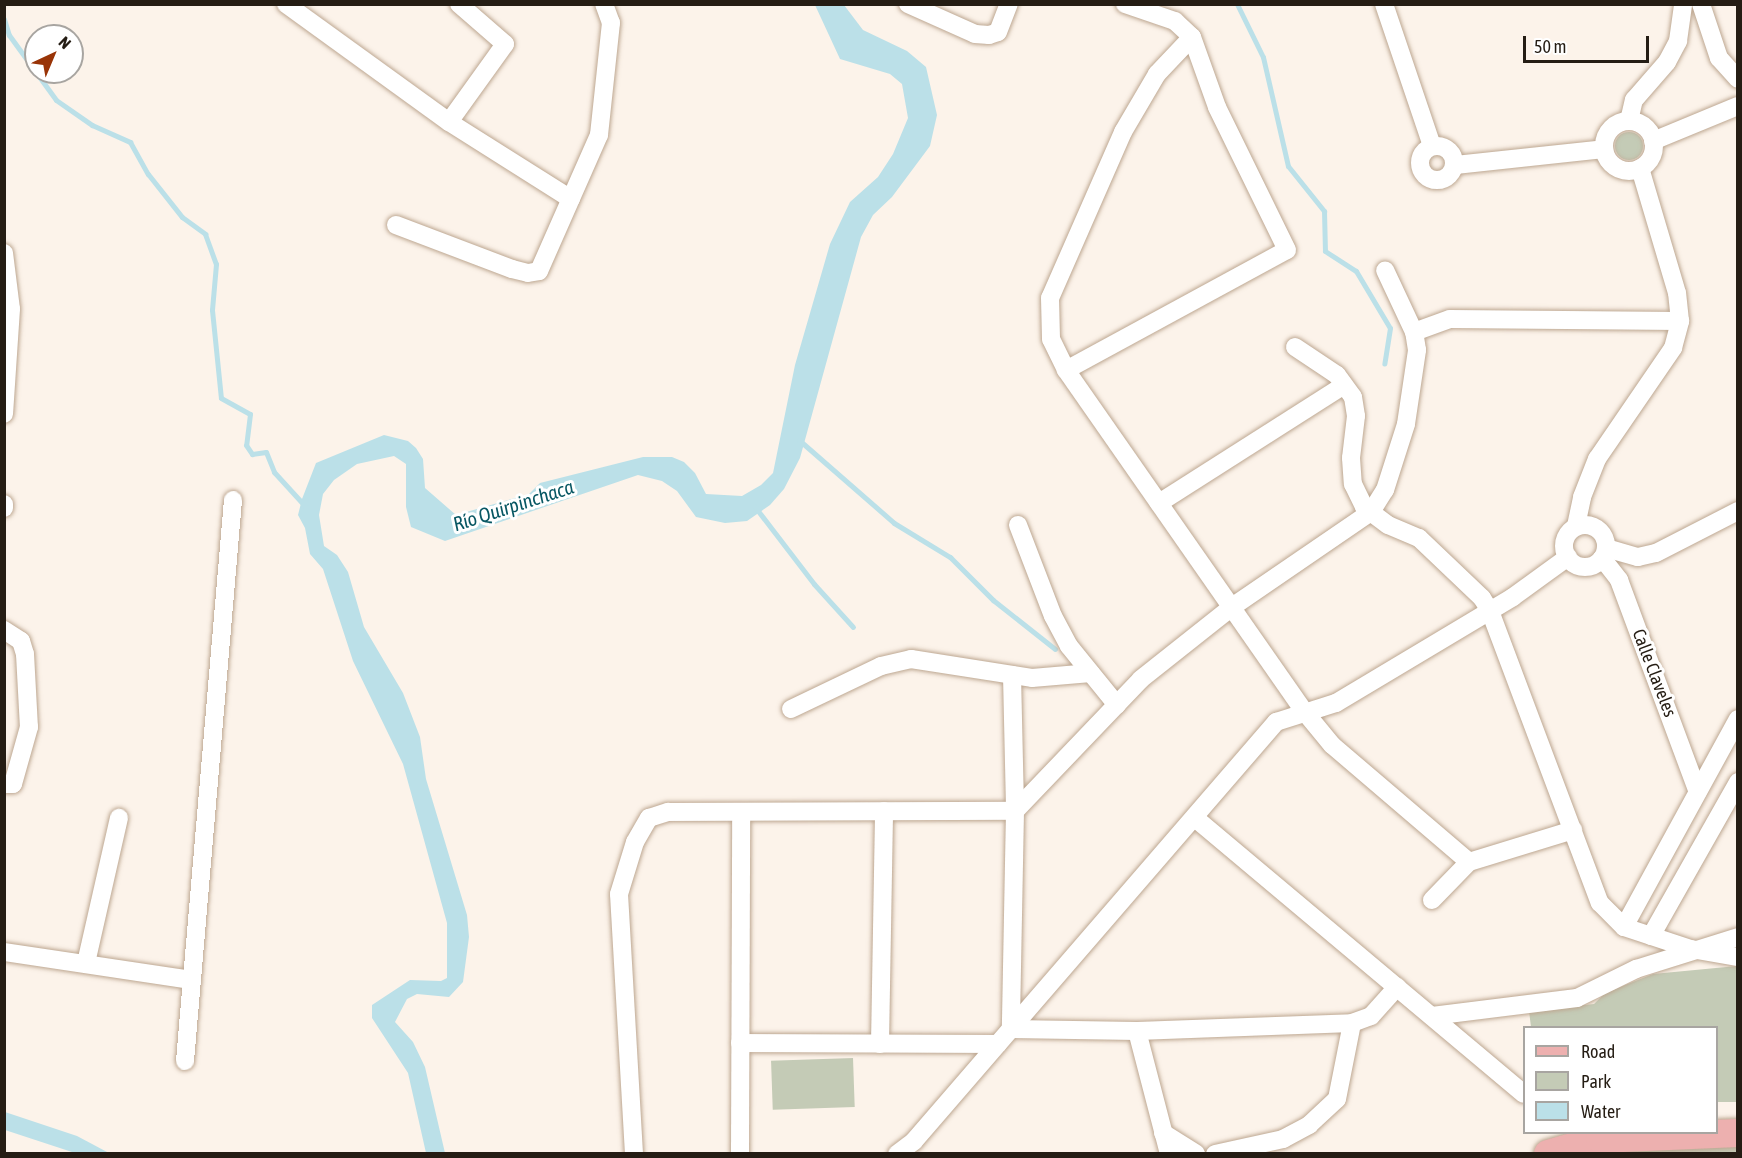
<!DOCTYPE html>
<meta charset="utf-8">
<style>
body{margin:0}
#map{position:relative;width:1742px;height:1158px;overflow:hidden;background:#fcf3ea;font-family:"Asap Condensed",sans-serif}
div>[style]{position:absolute}
.green>*{inset:0;background:#c4cbb6;transform-origin:0 0}
.round{border-radius:50%}
.water>*{inset:0;background:#bbe0e8}
.stream>*{height:5px;margin:-2.5px;padding:0 2.5px;transform-origin:2.5px;border-radius:2.5px;background:#bbe0e8}
.roads{filter:drop-shadow(0 0 2px #bda791) drop-shadow(0 0 2px #bda791)}
.minor>*{height:18px;margin:-9px;padding:0 9px;transform-origin:9px;border-radius:9px;background:#fff}
.minor>.ring{margin:-9px;padding:0;box-sizing:content-box;background:none;border:18px solid #fff;border-radius:50%}
.primary>*{height:28px;margin:-14px;padding:0 14px;transform-origin:14px;border-radius:14px;background:#edb0af}
span{translate:-50% -50%;white-space:nowrap;text-align:center;line-height:1.15;-webkit-text-stroke:6px #fff;paint-order:stroke}
.street-label{font-size:18px;color:#251d14}
.water-label{font-size:20px;color:#085763;font-style:italic}
.frame{position:absolute;inset:0;border:6px solid #251d14;pointer-events:none}
.legend{position:absolute;left:1523px;top:1026px;width:195px;height:108px;box-sizing:border-box;background:#fff;border:2px solid #a8a5a1;margin:0;padding:8px 10px;list-style:none;font-size:18px;color:#251d14}
.legend li{display:flex;align-items:center;gap:12px;height:30px}
.legend b{width:30px;border:2px solid #a8a5a1}
.north{position:absolute;left:24px;top:24px;width:60px;height:60px;box-sizing:border-box;background:#fff;border:2px solid #a8a5a1;border-radius:50%;rotate:44deg;font-size:16px;font-weight:700;line-height:24px;text-align:center;color:#251d14}
.north::after{content:'';display:block;margin:auto;width:21px;height:27px;background:#993407;clip-path:polygon(50% 0,100% 100%,50% 72%,0 100%)}
.scale{position:absolute;left:1523px;top:36px;width:126px;height:27px;box-sizing:border-box;border:3px solid #251d14;border-top:0;padding-left:8px;font-size:18px;line-height:21px;white-space:nowrap;color:#251d14;-webkit-text-stroke:4px #fff;paint-order:stroke}
</style>
<div id="map">
<div class="green">
<i class="round" style="left:1615px;top:132px;width:28px;height:28px"></i>
<i style="clip-path:polygon(1737px 966px,1737px 1102px,1717px 1102px,1716px 1028px,1531px 1027px,1529px 1011px,1594px 1004px,1605px 993px,1653px 974px)"></i>
<i style="left:853px;top:1058px;width:49px;height:82px;rotate:88deg"></i>
<i style="clip-path:polygon(1737px 1143px,1737px 1153px,1613px 1154px,1611px 1150px)"></i>
</div>
<div class="water">
<i style="clip-path:polygon(815px 5px,844px 5px,863px 30px,907px 51px,926px 67px,937px 115px,930px 146px,892px 197px,873px 215px,861px 237px,800px 458px,784px 489px,770px 505px,747px 521px,725px 523px,696px 517px,677px 491px,662px 481px,638px 475px,445px 541px,411px 527px,406px 507px,406px 464px,394px 456px,357px 464px,334px 480px,323px 494px,319px 515px,324px 546px,337px 555px,348px 572px,364px 627px,403px 693px,420px 737px,426px 779px,467px 915px,469px 937px,463px 982px,449px 997px,417px 994px,407px 999px,395px 1022px,413px 1042px,425px 1067px,445px 1153px,426px 1153px,408px 1073px,372px 1018px,372px 1005px,410px 980px,441px 981px,447px 978px,447px 923px,403px 764px,353px 661px,323px 569px,310px 554px,305px 528px,298px 515px,302px 499px,316px 463px,384px 435px,408px 441px,416px 448px,423px 459px,425px 488px,456px 515px,529px 494px,540px 483px,643px 457px,672px 457px,684px 462px,695px 473px,706px 494px,742px 496px,761px 485px,773px 473px,795px 365px,830px 244px,850px 202px,878px 177px,893px 154px,908px 118px,902px 84px,890px 74px,840px 59px)"></i>
<i style="clip-path:polygon(5px 1112px,77px 1136px,109px 1153px,75px 1153px,5px 1130px)"></i>
</div>
<div class="stream">
<i style="left:1237px;top:4px;width:59px;rotate:63.9deg"></i>
<i style="left:1263px;top:57px;width:112px;rotate:77.1deg"></i>
<i style="left:1288px;top:166px;width:58px;rotate:51.3deg"></i>
<i style="left:1324px;top:211px;width:40px;rotate:88.6deg"></i>
<i style="left:1325px;top:251px;width:37px;rotate:33deg"></i>
<i style="left:1356px;top:271px;width:66px;rotate:59.2deg"></i>
<i style="left:1390px;top:328px;width:36px;rotate:99deg"></i>
<i style="left:4px;top:19px;width:17px;rotate:73deg"></i>
<i style="left:9px;top:35px;width:80px;rotate:54.1deg"></i>
<i style="left:56px;top:100px;width:44px;rotate:34.8deg"></i>
<i style="left:92px;top:125px;width:42px;rotate:24.1deg"></i>
<i style="left:130px;top:142px;width:37px;rotate:61deg"></i>
<i style="left:148px;top:174px;width:55px;rotate:51.7deg"></i>
<i style="left:182px;top:217px;width:29px;rotate:36deg"></i>
<i style="left:205px;top:234px;width:32px;rotate:70deg"></i>
<i style="left:216px;top:264px;width:46px;rotate:95deg"></i>
<i style="left:212px;top:310px;width:88px;rotate:84.2deg"></i>
<i style="left:221px;top:398px;width:33px;rotate:29deg"></i>
<i style="left:250px;top:414px;width:31px;rotate:97deg"></i>
<i style="left:246px;top:445px;width:11px;rotate:56deg"></i>
<i style="left:252px;top:454px;width:14px;rotate:-8deg"></i>
<i style="left:266px;top:452px;width:22px;rotate:68deg"></i>
<i style="left:274px;top:472px;width:47px;rotate:47.6deg"></i>
<i style="left:799px;top:440px;width:126px;rotate:41.1deg"></i>
<i style="left:894px;top:523px;width:66px;rotate:31.3deg"></i>
<i style="left:950px;top:557px;width:61px;rotate:45deg"></i>
<i style="left:993px;top:600px;width:79px;rotate:38.3deg"></i>
<i style="left:755px;top:507px;width:97px;rotate:52.5deg"></i>
<i style="left:814px;top:584px;width:58px;rotate:47.8deg"></i>
</div>
<div class="roads">
<div class="minor">
<i style="left:286px;top:4px;width:201px;rotate:35.9deg"></i>
<i style="left:449px;top:122px;width:144px;rotate:32.3deg"></i>
<i style="left:908px;top:4px;width:73px;rotate:24.1deg"></i>
<i style="left:975px;top:34px;width:14px;rotate:4deg"></i>
<i style="left:989px;top:35px;width:9px;rotate:-18deg"></i>
<i style="left:998px;top:32px;width:30px;rotate:-69deg"></i>
<i style="left:1384px;top:4px;width:150px;rotate:71.3deg"></i>
<i style="left:1701px;top:4px;width:57px;rotate:71.6deg"></i>
<i style="left:1719px;top:58px;width:28px;rotate:48deg"></i>
<i style="left:1192px;top:37px;width:51px;rotate:133.4deg"></i>
<i style="left:1157px;top:74px;width:67px;rotate:120.4deg"></i>
<i style="left:1123px;top:132px;width:181px;rotate:113.7deg"></i>
<i style="left:1050px;top:298px;width:41px;rotate:88.6deg"></i>
<i style="left:1051px;top:339px;width:34px;rotate:64deg"></i>
<i style="left:1066px;top:370px;width:416px;rotate:55.1deg"></i>
<i style="left:1304px;top:711px;width:44px;rotate:50.5deg"></i>
<i style="left:1332px;top:745px;width:180px;rotate:40.5deg"></i>
<i style="left:1469px;top:862px;width:109px;rotate:-17.1deg"></i>
<i style="left:1629px;top:121px;width:22px;rotate:-77deg"></i>
<i style="left:1634px;top:100px;width:50px;rotate:-49deg"></i>
<i style="left:1667px;top:62px;width:24px;rotate:-62deg"></i>
<i style="left:1678px;top:41px;width:37px;rotate:-82deg"></i>
<i class="ring" style="left:1604px;top:121px;width:32px;height:32px"></i>
<i style="left:449px;top:122px;width:96px;rotate:-54.3deg"></i>
<i style="left:505px;top:44px;width:61px;rotate:-139deg"></i>
<i style="left:1653px;top:141px;width:92px;rotate:-22.4deg"></i>
<i class="ring" style="left:1420px;top:146px;width:16px;height:16px"></i>
<i style="left:1455px;top:165px;width:150px;rotate:-6.1deg"></i>
<i style="left:396px;top:225px;width:124px;rotate:20.8deg"></i>
<i style="left:512px;top:269px;width:16px;rotate:14deg"></i>
<i style="left:528px;top:273px;width:11px;rotate:-10deg"></i>
<i style="left:539px;top:271px;width:149px;rotate:-66.2deg"></i>
<i style="left:599px;top:135px;width:113px;rotate:-83.9deg"></i>
<i style="left:611px;top:23px;width:20px;rotate:-110deg"></i>
<i style="left:4px;top:253px;width:56px;rotate:82.9deg"></i>
<i style="left:11px;top:309px;width:105px;rotate:93.8deg"></i>
<i style="left:1414px;top:332px;width:38px;rotate:-20deg"></i>
<i style="left:1450px;top:319px;width:230px;rotate:0.5deg"></i>
<i style="left:1295px;top:347px;width:50px;rotate:33.7deg"></i>
<i style="left:1337px;top:375px;width:27px;rotate:54deg"></i>
<i style="left:1353px;top:397px;width:19px;rotate:81deg"></i>
<i style="left:1356px;top:416px;width:42px;rotate:96.8deg"></i>
<i style="left:1351px;top:458px;width:26px;rotate:86deg"></i>
<i style="left:1353px;top:484px;width:25px;rotate:64deg"></i>
<i style="left:1364px;top:507px;width:30px;rotate:37deg"></i>
<i style="left:1388px;top:525px;width:34px;rotate:23deg"></i>
<i style="left:1419px;top:538px;width:87px;rotate:43.6deg"></i>
<i style="left:1482px;top:598px;width:15px;rotate:58deg"></i>
<i style="left:1490px;top:611px;width:312px;rotate:69.4deg"></i>
<i style="left:1600px;top:903px;width:34px;rotate:45deg"></i>
<i style="left:1624px;top:927px;width:71px;rotate:18.2deg"></i>
<i style="left:1691px;top:949px;width:48px;rotate:9.7deg"></i>
<i style="left:1066px;top:370px;width:251px;rotate:-28.5deg"></i>
<i style="left:1287px;top:250px;width:159px;rotate:-116.1deg"></i>
<i style="left:1217px;top:107px;width:74px;rotate:-109.7deg"></i>
<i style="left:1192px;top:37px;width:23px;rotate:-137deg"></i>
<i style="left:1175px;top:21px;width:53px;rotate:-161.2deg"></i>
<i style="left:1159px;top:503px;width:219px;rotate:-32.5deg"></i>
<i style="left:4px;top:504px;width:4px;rotate:90deg"></i>
<i style="left:1018px;top:525px;width:97px;rotate:69deg"></i>
<i style="left:1053px;top:616px;width:34px;rotate:62deg"></i>
<i style="left:1069px;top:646px;width:76px;rotate:50.9deg"></i>
<i class="ring" style="left:1564px;top:525px;width:24px;height:24px"></i>
<i style="left:1576px;top:526px;width:30px;rotate:-78deg"></i>
<i style="left:1582px;top:497px;width:41px;rotate:-68.5deg"></i>
<i style="left:1597px;top:459px;width:135px;rotate:-55.6deg"></i>
<i style="left:1673px;top:348px;width:28px;rotate:-75deg"></i>
<i style="left:1680px;top:321px;width:28px;rotate:-96deg"></i>
<i style="left:1677px;top:293px;width:130px;rotate:-106.5deg"></i>
<i style="left:1606px;top:548px;width:33px;rotate:16deg"></i>
<i style="left:1638px;top:557px;width:18px;rotate:-13deg"></i>
<i style="left:1656px;top:553px;width:92px;rotate:-27.1deg"></i>
<i style="left:1602px;top:558px;width:28px;rotate:52deg"></i>
<i style="left:1619px;top:580px;width:226px;rotate:69.6deg"></i>
<i style="left:4px;top:630px;width:20px;rotate:33deg"></i>
<i style="left:21px;top:641px;width:14px;rotate:73deg"></i>
<i style="left:25px;top:654px;width:73px;rotate:86.9deg"></i>
<i style="left:29px;top:727px;width:59px;rotate:105.7deg"></i>
<i style="left:13px;top:784px;width:9px;rotate:180deg"></i>
<i style="left:1012px;top:675px;width:136px;rotate:88.7deg"></i>
<i style="left:1015px;top:811px;width:182px;rotate:-46.3deg"></i>
<i style="left:1141px;top:679px;width:116px;rotate:-38.4deg"></i>
<i style="left:1232px;top:607px;width:168px;rotate:-34.4deg"></i>
<i style="left:1371px;top:512px;width:26px;rotate:-58deg"></i>
<i style="left:1385px;top:490px;width:69px;rotate:-72.3deg"></i>
<i style="left:1406px;top:424px;width:75px;rotate:-81.5deg"></i>
<i style="left:1417px;top:350px;width:18px;rotate:-99deg"></i>
<i style="left:1414px;top:332px;width:68px;rotate:-115.1deg"></i>
<i style="left:791px;top:709px;width:100px;rotate:-25.5deg"></i>
<i style="left:881px;top:666px;width:31px;rotate:-13deg"></i>
<i style="left:911px;top:659px;width:122px;rotate:8.9deg"></i>
<i style="left:1032px;top:678px;width:59px;rotate:-4.8deg"></i>
<i style="left:1195px;top:818px;width:429px;rotate:40deg"></i>
<i style="left:1432px;top:900px;width:53px;rotate:-45.8deg"></i>
<i style="left:1624px;top:927px;width:237px;rotate:-61.3deg"></i>
<i style="left:1651px;top:936px;width:177px;rotate:-60.5deg"></i>
<i style="left:4px;top:952px;width:189px;rotate:8.5deg"></i>
<i style="left:86px;top:963px;width:149px;rotate:-77.2deg"></i>
<i style="left:1432px;top:1016px;width:146px;rotate:-7.1deg"></i>
<i style="left:1577px;top:998px;width:66px;rotate:-26.2deg"></i>
<i style="left:1636px;top:969px;width:107px;rotate:-17.4deg"></i>
<i style="left:1137px;top:1031px;width:127px;rotate:75.4deg"></i>
<i style="left:740px;top:1043px;width:258px;rotate:0.2deg"></i>
<i style="left:880px;top:1044px;width:233px;rotate:-89deg"></i>
<i style="left:185px;top:1061px;width:563px;rotate:-85.11deg"></i>
<i style="left:1163px;top:1133px;width:39px;rotate:32deg"></i>
<i style="left:634px;top:1154px;width:260px;rotate:-93.3deg"></i>
<i style="left:619px;top:894px;width:54px;rotate:-72.9deg"></i>
<i style="left:635px;top:842px;width:28px;rotate:-60deg"></i>
<i style="left:649px;top:818px;width:20px;rotate:-18deg"></i>
<i style="left:668px;top:812px;width:347px;rotate:-0.2deg"></i>
<i style="left:1015px;top:811px;width:218px;rotate:91.1deg"></i>
<i style="left:1011px;top:1029px;width:126px;rotate:0.9deg"></i>
<i style="left:1137px;top:1031px;width:215px;rotate:-2.1deg"></i>
<i style="left:1352px;top:1023px;width:20px;rotate:-20deg"></i>
<i style="left:1371px;top:1016px;width:39px;rotate:-48deg"></i>
<i style="left:740px;top:1154px;width:342px;rotate:-89.8deg"></i>
<i style="left:897px;top:1154px;width:21px;rotate:-37deg"></i>
<i style="left:914px;top:1141px;width:554px;rotate:-49.17deg"></i>
<i style="left:1276px;top:722px;width:63px;rotate:-17.6deg"></i>
<i style="left:1336px;top:703px;width:206px;rotate:-30.9deg"></i>
<i style="left:1513px;top:597px;width:68px;rotate:-36deg"></i>
<i style="left:1215px;top:1154px;width:70px;rotate:-12.4deg"></i>
<i style="left:1283px;top:1139px;width:30px;rotate:-28deg"></i>
<i style="left:1309px;top:1125px;width:38px;rotate:-43deg"></i>
<i style="left:1337px;top:1099px;width:77px;rotate:-78.8deg"></i>
</div>
<div class="primary">
<i style="left:1548px;top:1154px;width:54px;rotate:-16.1deg"></i>
<i style="left:1600px;top:1139px;width:138px;rotate:-2.5deg"></i>
</div>
</div>
<div class="street-label">
<span style="left:1654px;top:673px;rotate:69deg">Calle Claveles</span>
</div>
<div class="water-label">
<span style="left:513px;top:505px;rotate:-18deg">Río Quirpinchaca</span>
</div>
<div class="frame"></div>
<ul class="legend">
<li><b style="height:8px;background:#edb0af"></b>Road</li>
<li><b style="height:16px;background:#c4cbb6"></b>Park</li>
<li><b style="height:16px;background:#bbe0e8"></b>Water</li>
</ul>
<div class="north">N</div>
<div class="scale">50 m</div>
</div>
